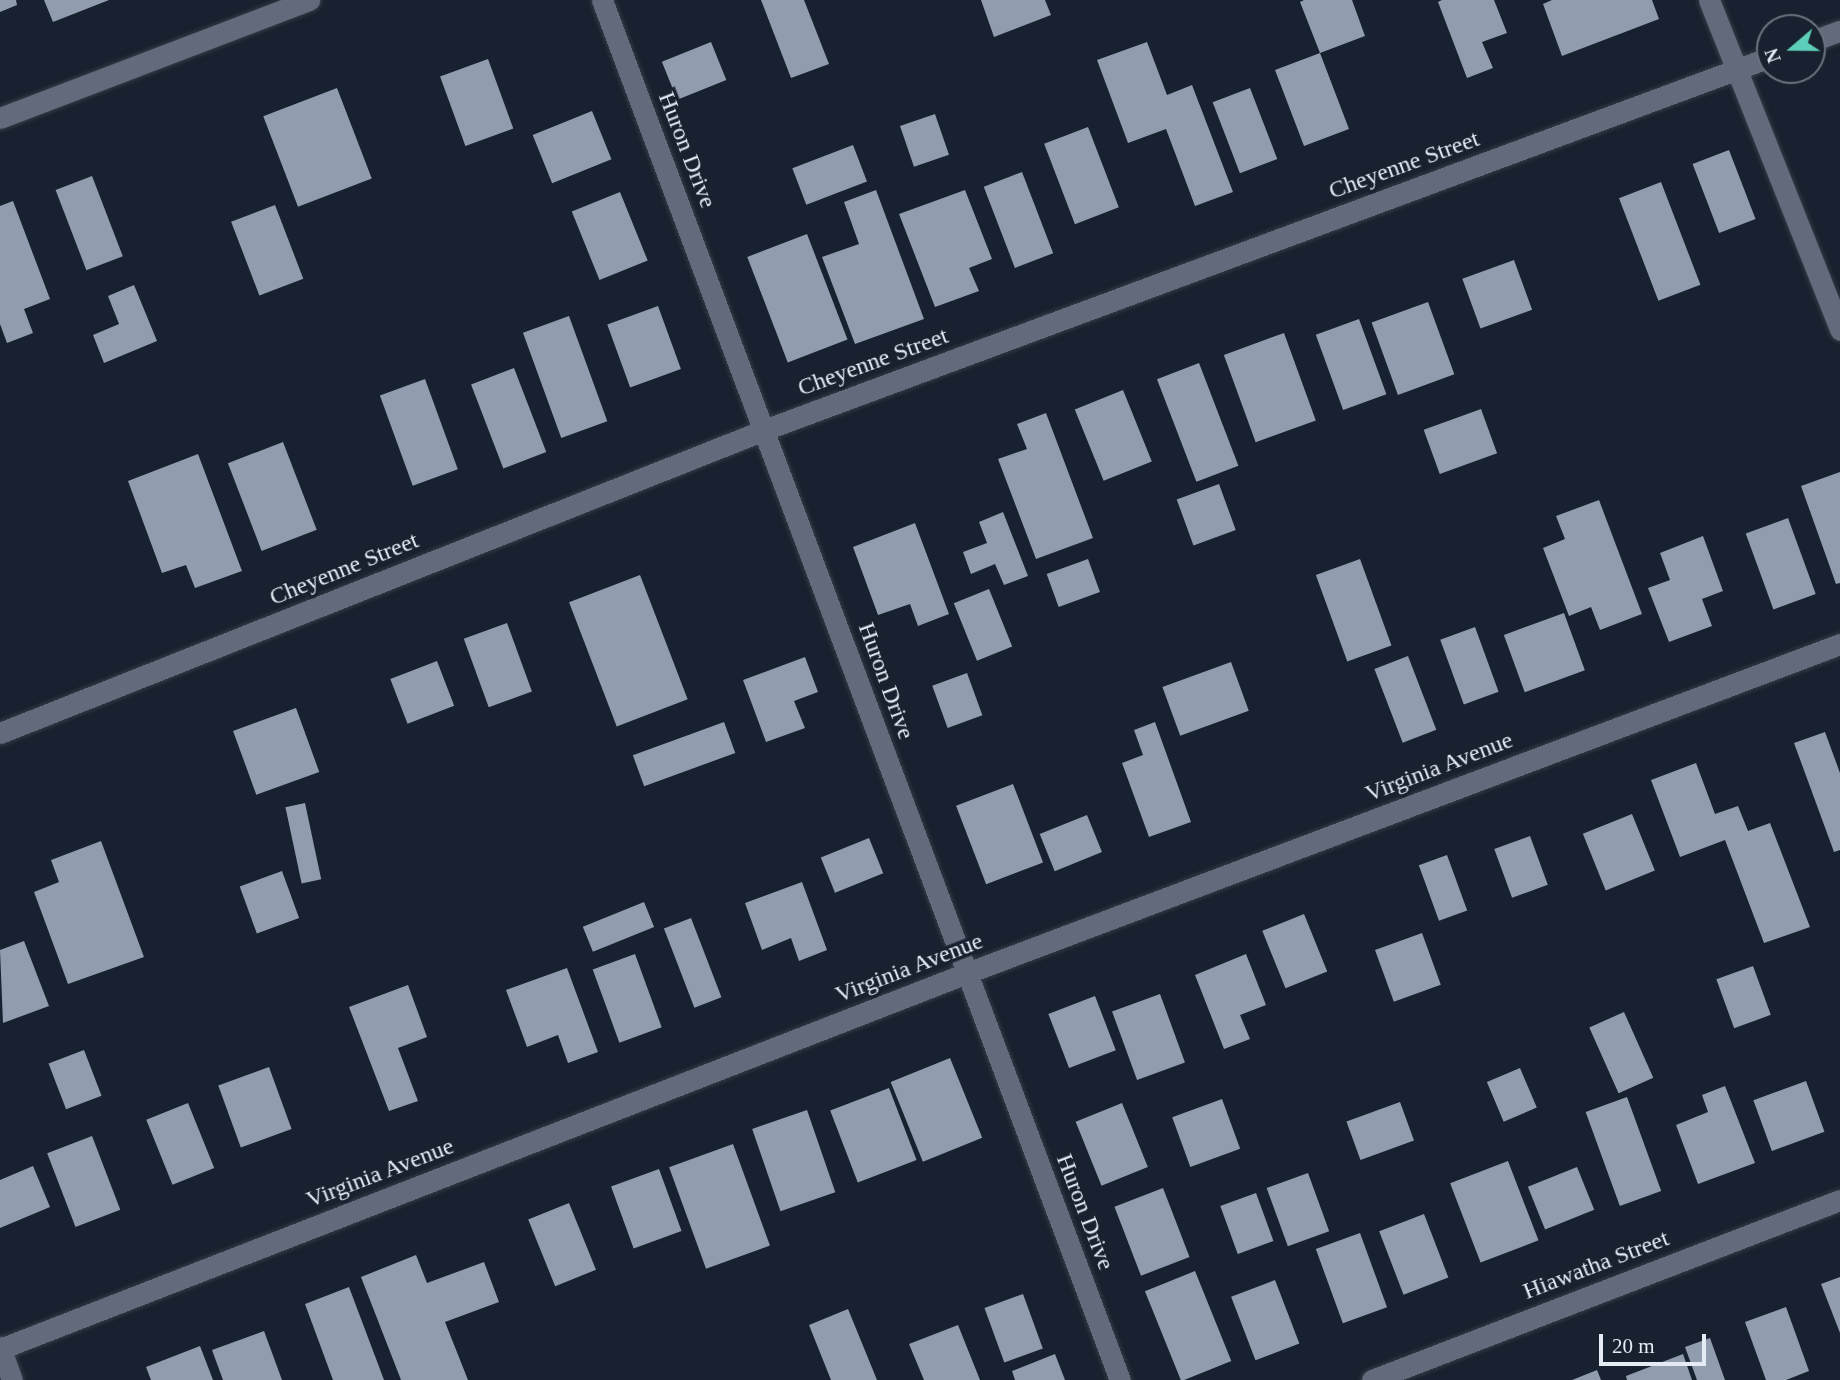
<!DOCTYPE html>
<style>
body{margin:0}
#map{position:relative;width:1840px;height:1380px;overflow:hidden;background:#18212f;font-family:Georgia,serif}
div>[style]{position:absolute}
.building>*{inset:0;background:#929caf;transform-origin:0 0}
.roads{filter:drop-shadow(0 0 2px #363c47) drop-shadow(0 0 2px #363c47)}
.street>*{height:21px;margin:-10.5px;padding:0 10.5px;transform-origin:10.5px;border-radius:10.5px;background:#616b7c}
span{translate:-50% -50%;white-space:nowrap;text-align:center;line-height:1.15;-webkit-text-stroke:7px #18212f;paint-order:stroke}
.street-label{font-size:24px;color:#e5ebf5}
.north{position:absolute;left:1756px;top:14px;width:70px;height:70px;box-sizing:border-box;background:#18212f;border:2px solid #6a727e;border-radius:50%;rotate:250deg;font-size:19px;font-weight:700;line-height:28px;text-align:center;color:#e5ebf5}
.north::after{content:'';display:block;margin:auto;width:24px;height:32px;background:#5dceb9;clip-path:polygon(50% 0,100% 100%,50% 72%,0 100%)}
.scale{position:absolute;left:1599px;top:1334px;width:107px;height:32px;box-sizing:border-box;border:4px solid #e5ebf5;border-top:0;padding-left:9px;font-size:21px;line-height:24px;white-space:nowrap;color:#e5ebf5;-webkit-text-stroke:5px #18212f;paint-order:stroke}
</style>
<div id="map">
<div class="building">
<i style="clip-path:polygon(0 0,16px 0,17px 5px,0 12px)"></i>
<i style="clip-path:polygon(44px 0,109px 0,53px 22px)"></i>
<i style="clip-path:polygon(761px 0,804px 0,829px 64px,791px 78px)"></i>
<i style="clip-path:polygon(981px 0,1045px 0,1051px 15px,994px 37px)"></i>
<i style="clip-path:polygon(1304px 0,1352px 0,1365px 36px,1320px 53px,1349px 129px,1304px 146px,1275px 70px,1320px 53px,1300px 2px)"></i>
<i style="clip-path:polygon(1442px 0,1494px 0,1507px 33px,1482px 42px,1493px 68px,1467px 78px,1438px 2px)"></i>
<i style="clip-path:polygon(1552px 0,1652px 0,1659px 19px,1562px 56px,1543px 4px)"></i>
<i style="left:711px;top:42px;width:41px;height:53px;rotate:68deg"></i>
<i style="clip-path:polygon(1147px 42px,1167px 95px,1192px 85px,1233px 192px,1195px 206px,1166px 129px,1128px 143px,1097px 60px)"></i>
<i style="left:488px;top:59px;width:74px;height:51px;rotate:70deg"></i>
<i style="left:337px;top:88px;width:97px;height:79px;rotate:69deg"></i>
<i style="left:1250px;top:88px;width:76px;height:40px;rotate:69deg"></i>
<i style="left:592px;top:111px;width:52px;height:64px;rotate:68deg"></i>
<i style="left:935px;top:114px;width:43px;height:37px;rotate:71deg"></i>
<i style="left:1088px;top:127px;width:86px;height:47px;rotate:69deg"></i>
<i style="left:853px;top:145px;width:39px;height:65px;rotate:69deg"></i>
<i style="left:1729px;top:150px;width:74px;height:39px;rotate:69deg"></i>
<i style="left:1022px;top:172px;width:87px;height:41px;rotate:69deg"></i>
<i style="left:92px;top:176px;width:86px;height:39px;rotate:69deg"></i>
<i style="left:1661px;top:182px;width:110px;height:45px;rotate:69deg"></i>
<i style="clip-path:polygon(876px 190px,924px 319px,855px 344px,822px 257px,859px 244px,844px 202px)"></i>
<i style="clip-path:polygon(965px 190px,992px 259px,969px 268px,979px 291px,935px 307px,899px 214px)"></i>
<i style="left:620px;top:192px;width:74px;height:52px;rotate:68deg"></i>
<i style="clip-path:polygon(13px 201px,50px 299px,24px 309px,33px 333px,7px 343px,0 324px,0 206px)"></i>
<i style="left:275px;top:205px;width:79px;height:47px;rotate:69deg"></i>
<i style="left:807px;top:234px;width:113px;height:64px;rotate:69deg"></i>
<i style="left:1514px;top:260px;width:53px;height:55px;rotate:70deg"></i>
<i style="clip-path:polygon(134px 285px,157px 341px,104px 363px,93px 335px,119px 324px,108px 296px)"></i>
<i style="left:1428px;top:302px;width:77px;height:60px;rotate:70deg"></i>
<i style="left:658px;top:306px;width:67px;height:54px;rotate:70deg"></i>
<i style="left:569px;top:316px;width:112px;height:49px;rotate:70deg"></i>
<i style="left:1359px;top:319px;width:80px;height:46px;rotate:70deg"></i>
<i style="left:1284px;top:333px;width:93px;height:64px;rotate:70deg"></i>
<i style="left:1199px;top:363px;width:110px;height:45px;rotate:69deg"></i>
<i style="left:514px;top:368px;width:90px;height:46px;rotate:69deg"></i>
<i style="left:425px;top:379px;width:96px;height:48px;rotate:70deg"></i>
<i style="left:1123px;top:390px;width:77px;height:52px;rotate:68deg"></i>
<i style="left:1481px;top:409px;width:47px;height:61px;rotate:70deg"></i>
<i style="clip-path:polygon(1046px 413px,1093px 538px,1036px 559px,998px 459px,1027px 449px,1017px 424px)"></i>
<i style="left:283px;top:442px;width:94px;height:59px;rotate:69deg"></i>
<i style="clip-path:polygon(198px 454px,242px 571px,195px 588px,186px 565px,162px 573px,128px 481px)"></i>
<i style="clip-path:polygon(1840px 472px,1840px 583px,1836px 584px,1801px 486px)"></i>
<i style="left:1219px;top:484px;width:49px;height:45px;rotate:70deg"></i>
<i style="clip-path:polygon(1599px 500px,1642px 614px,1600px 630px,1591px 607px,1569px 616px,1543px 548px,1565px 539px,1556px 516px)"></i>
<i style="clip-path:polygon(1003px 512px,1028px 576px,1004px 585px,995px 564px,971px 574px,963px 552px,987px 543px,979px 522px)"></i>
<i style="left:1788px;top:518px;width:81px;height:45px;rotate:70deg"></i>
<i style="clip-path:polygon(915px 523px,949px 614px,918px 626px,910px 604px,878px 615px,853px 547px)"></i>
<i style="clip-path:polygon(1703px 536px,1723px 591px,1702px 599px,1712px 626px,1669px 642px,1648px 588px,1670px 580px,1660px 553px)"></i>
<i style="left:1088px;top:559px;width:35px;height:44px;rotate:70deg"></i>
<i style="left:1360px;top:559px;width:92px;height:47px;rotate:70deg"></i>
<i style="left:640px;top:575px;width:133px;height:76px;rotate:69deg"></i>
<i style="left:989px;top:589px;width:62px;height:38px;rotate:68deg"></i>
<i style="left:1564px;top:613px;width:61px;height:64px;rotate:70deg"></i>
<i style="left:507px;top:623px;width:73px;height:46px;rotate:70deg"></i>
<i style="left:1475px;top:627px;width:69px;height:37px;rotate:70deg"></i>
<i style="left:1408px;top:656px;width:79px;height:36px;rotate:69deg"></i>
<i style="clip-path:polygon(805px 657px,818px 692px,794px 701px,805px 728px,766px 742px,743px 680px)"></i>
<i style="left:437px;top:661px;width:48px;height:50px;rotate:69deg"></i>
<i style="left:1231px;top:662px;width:52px;height:73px;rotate:70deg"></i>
<i style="left:967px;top:673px;width:45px;height:37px;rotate:70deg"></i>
<i style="left:296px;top:708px;width:68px;height:67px;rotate:70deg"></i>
<i style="left:724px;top:722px;width:33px;height:97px;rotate:70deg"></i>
<i style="clip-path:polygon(1155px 722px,1191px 822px,1149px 837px,1122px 763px,1143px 755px,1134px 730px)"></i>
<i style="clip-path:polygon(1825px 732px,1840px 773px,1840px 850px,1834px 852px,1794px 743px)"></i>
<i style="clip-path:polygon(1696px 763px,1715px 814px,1738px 806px,1748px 831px,1770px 823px,1810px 927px,1764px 943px,1725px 840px,1680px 857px,1651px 780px)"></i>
<i style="left:1013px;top:784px;width:84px;height:61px;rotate:69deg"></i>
<i style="left:305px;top:803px;width:78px;height:20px;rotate:78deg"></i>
<i style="left:1632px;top:814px;width:61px;height:53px;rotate:68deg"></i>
<i style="left:1087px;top:815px;width:40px;height:51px;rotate:68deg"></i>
<i style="left:1530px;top:836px;width:52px;height:38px;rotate:70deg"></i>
<i style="left:869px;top:838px;width:38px;height:52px;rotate:68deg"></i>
<i style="clip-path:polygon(101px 841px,144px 957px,68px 984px,34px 892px,59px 882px,51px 860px)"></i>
<i style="left:1447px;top:855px;width:59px;height:30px;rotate:70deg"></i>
<i style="left:282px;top:871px;width:50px;height:45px;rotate:70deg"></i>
<i style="clip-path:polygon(802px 882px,827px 950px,799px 961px,791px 938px,762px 950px,745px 903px)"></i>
<i style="left:644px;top:902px;width:27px;height:66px;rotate:68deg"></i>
<i style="left:1304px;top:914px;width:62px;height:45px;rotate:68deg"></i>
<i style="left:691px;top:918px;width:85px;height:29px;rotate:69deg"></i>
<i style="left:1422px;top:933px;width:55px;height:50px;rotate:70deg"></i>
<i style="clip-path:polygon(24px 941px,49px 1006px,3px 1023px,0 950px)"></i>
<i style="left:635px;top:954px;width:78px;height:45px;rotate:70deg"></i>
<i style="clip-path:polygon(1246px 954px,1266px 1005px,1240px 1015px,1250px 1039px,1224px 1049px,1195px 975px)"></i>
<i style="left:1753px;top:966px;width:52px;height:39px;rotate:70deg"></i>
<i style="clip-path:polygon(567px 968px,598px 1052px,568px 1063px,558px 1035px,527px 1047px,506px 990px)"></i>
<i style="clip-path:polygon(408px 985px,427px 1037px,398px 1048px,418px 1101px,389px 1111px,349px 1007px)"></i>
<i style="left:1160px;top:994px;width:73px;height:51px;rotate:70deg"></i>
<i style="left:1095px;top:996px;width:58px;height:50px;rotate:69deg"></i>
<i style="left:1624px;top:1012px;width:72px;height:38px;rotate:66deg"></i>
<i style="left:84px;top:1050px;width:49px;height:38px;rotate:69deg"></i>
<i style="left:950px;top:1058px;width:86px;height:64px;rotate:68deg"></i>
<i style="left:269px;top:1067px;width:66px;height:54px;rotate:70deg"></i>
<i style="left:1520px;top:1068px;width:43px;height:36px;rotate:67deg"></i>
<i style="left:1806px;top:1081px;width:54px;height:56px;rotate:70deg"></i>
<i style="clip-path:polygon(1725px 1086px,1755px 1163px,1698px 1184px,1676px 1125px,1708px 1112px,1702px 1095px)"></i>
<i style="left:889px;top:1088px;width:77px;height:63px;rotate:69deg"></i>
<i style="left:1627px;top:1097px;width:100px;height:44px;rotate:70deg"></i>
<i style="left:1222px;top:1099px;width:53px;height:53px;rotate:70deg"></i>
<i style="left:1400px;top:1102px;width:41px;height:57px;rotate:70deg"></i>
<i style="left:188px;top:1103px;width:70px;height:45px;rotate:68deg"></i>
<i style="left:1122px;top:1103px;width:69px;height:50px;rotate:68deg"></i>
<i style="left:807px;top:1110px;width:87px;height:58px;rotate:71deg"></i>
<i style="left:92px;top:1136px;width:79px;height:48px;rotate:69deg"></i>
<i style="left:733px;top:1144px;width:108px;height:68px;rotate:70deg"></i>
<i style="left:1508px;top:1161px;width:85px;height:62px;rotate:69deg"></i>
<i style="clip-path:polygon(33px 1166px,50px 1207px,0 1228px,0 1180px)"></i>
<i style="left:1577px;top:1167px;width:46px;height:53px;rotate:68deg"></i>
<i style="left:659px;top:1169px;width:66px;height:51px;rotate:70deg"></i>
<i style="left:1308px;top:1173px;width:62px;height:44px;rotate:70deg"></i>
<i style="left:1163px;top:1188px;width:74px;height:52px;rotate:69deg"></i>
<i style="left:1256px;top:1193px;width:51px;height:38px;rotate:70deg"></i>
<i style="left:569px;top:1203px;width:72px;height:44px;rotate:68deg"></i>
<i style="left:1424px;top:1214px;width:68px;height:48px;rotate:69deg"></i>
<i style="left:1360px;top:1233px;width:79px;height:47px;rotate:70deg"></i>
<i style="clip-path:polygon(416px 1255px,427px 1283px,484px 1262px,499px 1302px,445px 1322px,468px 1380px,401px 1380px,361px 1277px)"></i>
<i style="left:1195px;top:1271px;width:97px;height:54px;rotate:68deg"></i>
<i style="clip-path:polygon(1840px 1277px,1840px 1333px,1821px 1284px)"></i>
<i style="left:1275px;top:1280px;width:68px;height:47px;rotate:69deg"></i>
<i style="clip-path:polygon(349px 1287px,384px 1380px,333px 1380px,305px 1304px)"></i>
<i style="left:1023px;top:1294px;width:58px;height:41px;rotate:70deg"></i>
<i style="clip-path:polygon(1786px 1307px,1809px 1371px,1786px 1380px,1766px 1380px,1745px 1322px)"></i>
<i style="clip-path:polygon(848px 1309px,877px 1380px,831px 1380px,809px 1325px)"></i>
<i style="clip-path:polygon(958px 1325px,980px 1380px,924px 1380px,909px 1344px)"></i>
<i style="clip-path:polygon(264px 1331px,282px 1380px,223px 1380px,212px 1350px)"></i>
<i style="clip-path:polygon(1710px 1338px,1725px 1380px,1697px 1380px,1685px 1347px)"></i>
<i style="clip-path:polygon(200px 1346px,213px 1380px,151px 1380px,146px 1367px)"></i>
<i style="clip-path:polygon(1055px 1354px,1065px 1380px,1015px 1380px,1012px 1371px)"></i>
<i style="clip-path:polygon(1683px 1354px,1692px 1380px,1627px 1380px,1626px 1376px)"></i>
<i style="clip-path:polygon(1597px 1370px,1601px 1380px,1572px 1380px)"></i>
</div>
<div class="roads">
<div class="street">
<i style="left:602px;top:0;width:1474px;rotate:69.43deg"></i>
<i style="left:1709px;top:0;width:355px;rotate:68.3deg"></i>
<i style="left:1812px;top:41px;width:30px;rotate:-20deg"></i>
<i style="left:0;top:118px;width:331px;rotate:-20.9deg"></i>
<i style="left:0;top:733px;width:822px;rotate:-21.63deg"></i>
<i style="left:764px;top:430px;width:1073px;rotate:-20.34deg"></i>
<i style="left:0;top:1347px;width:35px;rotate:70deg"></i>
<i style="left:0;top:1349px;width:1038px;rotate:-21.25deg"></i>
<i style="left:967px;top:973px;width:933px;rotate:-20.65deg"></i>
<i style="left:1372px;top:1380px;width:501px;rotate:-21.04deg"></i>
</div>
</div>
<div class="street-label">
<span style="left:687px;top:150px;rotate:69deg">Huron Drive</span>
<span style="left:1404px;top:165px;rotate:-20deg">Cheyenne Street</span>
<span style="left:873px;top:362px;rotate:-20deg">Cheyenne Street</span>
<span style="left:344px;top:569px;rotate:-22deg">Cheyenne Street</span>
<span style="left:886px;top:681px;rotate:70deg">Huron Drive</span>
<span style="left:1439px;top:767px;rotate:-21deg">Virginia Avenue</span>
<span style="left:909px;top:968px;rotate:-21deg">Virginia Avenue</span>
<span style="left:380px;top:1173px;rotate:-21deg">Virginia Avenue</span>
<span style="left:1085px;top:1212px;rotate:69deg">Huron Drive</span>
<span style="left:1596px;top:1265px;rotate:-21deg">Hiawatha Street</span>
</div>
<div class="north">N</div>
<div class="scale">20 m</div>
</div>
